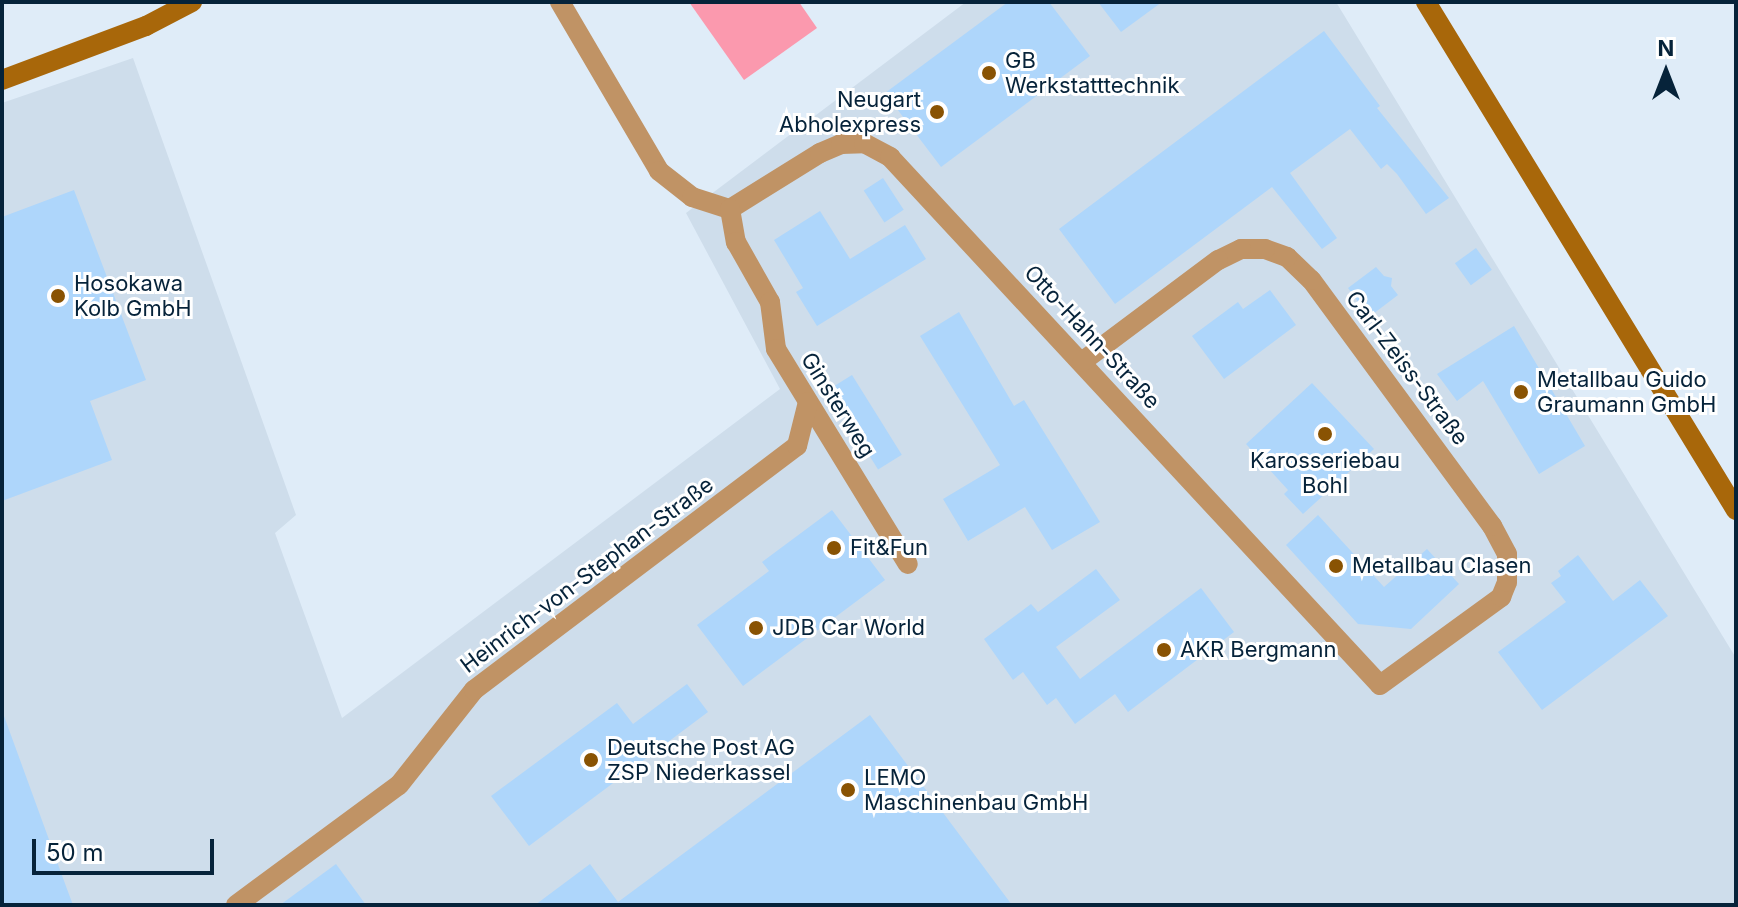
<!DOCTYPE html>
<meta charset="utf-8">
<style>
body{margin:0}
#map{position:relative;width:1738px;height:907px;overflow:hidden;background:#dfecf8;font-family:Inter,sans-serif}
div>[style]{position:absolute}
.built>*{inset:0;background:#ceddeb}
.green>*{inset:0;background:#fb99ae}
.building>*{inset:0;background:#aed6fb;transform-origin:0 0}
.street>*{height:20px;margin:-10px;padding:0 10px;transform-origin:10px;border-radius:10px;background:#c09365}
.secondary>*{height:20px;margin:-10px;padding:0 10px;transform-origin:10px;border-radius:10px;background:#a8670a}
.dots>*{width:22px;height:22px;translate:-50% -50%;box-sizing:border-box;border:4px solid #fff;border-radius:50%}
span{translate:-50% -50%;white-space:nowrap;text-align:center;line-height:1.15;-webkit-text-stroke:6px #fff;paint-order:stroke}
.poi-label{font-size:22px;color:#06233a}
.left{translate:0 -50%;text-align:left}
.right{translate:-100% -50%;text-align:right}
.street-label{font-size:22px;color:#06233a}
.frame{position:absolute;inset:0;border:4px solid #06233a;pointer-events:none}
.north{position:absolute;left:1626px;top:32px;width:80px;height:80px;-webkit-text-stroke:6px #fff;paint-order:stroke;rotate:0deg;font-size:22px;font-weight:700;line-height:32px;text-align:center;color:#06233a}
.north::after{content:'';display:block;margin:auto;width:28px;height:36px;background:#06233a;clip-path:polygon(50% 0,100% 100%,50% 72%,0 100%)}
.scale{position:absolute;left:32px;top:839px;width:182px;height:36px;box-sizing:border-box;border:4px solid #06233a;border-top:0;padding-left:10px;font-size:24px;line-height:28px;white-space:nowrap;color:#06233a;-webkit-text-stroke:6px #fff;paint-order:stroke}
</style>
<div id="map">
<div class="built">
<i style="clip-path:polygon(966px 2px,1336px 2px,1736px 658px,1736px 905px,2px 905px,2px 103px,133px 58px,296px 515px,275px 533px,342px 718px,780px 389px,686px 213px)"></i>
</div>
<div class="green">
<i style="clip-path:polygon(689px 2px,799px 2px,817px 28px,744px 80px)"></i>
</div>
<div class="building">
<i style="clip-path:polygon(1008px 2px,1049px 2px,1090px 56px,941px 167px,885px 93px)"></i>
<i style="clip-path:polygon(1098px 2px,1162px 2px,1121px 32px)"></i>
<i style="clip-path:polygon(1324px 31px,1380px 106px,1377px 108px,1449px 198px,1426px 214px,1397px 174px,1387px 164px,1381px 169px,1350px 129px,1290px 173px,1337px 238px,1322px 249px,1272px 187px,1115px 304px,1059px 229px)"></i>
<i style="left:883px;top:178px;width:38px;height:23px;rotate:57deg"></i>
<i style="clip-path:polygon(74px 190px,146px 380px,90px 401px,112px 460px,2px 501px,2px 217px)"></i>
<i style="clip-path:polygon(820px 211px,850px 259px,905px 225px,926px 259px,817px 326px,796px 292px,803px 288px,774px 240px)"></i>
<i style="left:1476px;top:248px;width:27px;height:26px;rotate:54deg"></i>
<i style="clip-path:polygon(1376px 267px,1384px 276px,1392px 278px,1391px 286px,1398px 295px,1369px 317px,1348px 288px)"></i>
<i style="clip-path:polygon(1270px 290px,1296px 325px,1224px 379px,1192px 336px,1238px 302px,1243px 309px)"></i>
<i style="clip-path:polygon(959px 312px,1014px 406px,1024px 400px,1100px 522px,1052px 550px,1025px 507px,968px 541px,943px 499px,1000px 465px,920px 336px)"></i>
<i style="clip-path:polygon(1514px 326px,1585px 446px,1539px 474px,1483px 381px,1457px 401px,1437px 374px)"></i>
<i style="left:852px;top:375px;width:94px;height:28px;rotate:58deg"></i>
<i style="clip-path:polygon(1312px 383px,1374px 449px,1303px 514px,1284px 494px,1288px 490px,1246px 444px)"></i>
<i style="clip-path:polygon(832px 510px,885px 580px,743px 686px,697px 625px,769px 571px,762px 562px)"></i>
<i style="clip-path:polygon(1318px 515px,1384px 587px,1427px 549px,1459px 584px,1411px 629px,1358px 624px,1286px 545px)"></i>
<i style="clip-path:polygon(1578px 555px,1613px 601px,1640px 580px,1668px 616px,1542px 710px,1498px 652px,1566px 602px,1551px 583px,1561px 576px,1558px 571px)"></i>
<i style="clip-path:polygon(1096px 569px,1120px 600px,1056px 647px,1080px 679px,1201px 588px,1234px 632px,1128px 712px,1115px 694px,1075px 724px,1056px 698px,1047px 705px,1023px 672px,1013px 680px,984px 639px,1031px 604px,1038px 612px)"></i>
<i style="clip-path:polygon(687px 684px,708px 712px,529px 846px,491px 796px,617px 703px,633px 724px)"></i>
<i style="clip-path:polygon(870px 715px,1012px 905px,535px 905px,590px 864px,618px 902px)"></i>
<i style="clip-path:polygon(4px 716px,67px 889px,73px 905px,2px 905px)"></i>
<i style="clip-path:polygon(336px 864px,366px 905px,280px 905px)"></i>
</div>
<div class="street">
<i style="left:560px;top:2px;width:196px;rotate:59.6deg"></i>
<i style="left:659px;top:171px;width:42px;rotate:38.2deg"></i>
<i style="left:692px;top:197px;width:40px;rotate:18deg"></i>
<i style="left:730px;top:209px;width:106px;rotate:-31.9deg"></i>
<i style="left:820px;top:153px;width:23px;rotate:-23deg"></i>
<i style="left:841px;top:144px;width:23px;rotate:-2deg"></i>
<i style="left:864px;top:143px;width:30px;rotate:28deg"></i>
<i style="left:890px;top:157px;width:720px;rotate:47.14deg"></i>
<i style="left:1380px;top:685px;width:150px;rotate:-36deg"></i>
<i style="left:1501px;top:597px;width:16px;rotate:-68deg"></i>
<i style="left:1507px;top:582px;width:28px;rotate:-90deg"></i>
<i style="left:1507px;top:554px;width:32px;rotate:-118deg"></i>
<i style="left:1492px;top:526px;width:305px;rotate:-126.3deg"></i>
<i style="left:1311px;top:280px;width:33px;rotate:-136deg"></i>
<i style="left:1287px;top:257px;width:23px;rotate:-160deg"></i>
<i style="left:1265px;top:249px;width:24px;rotate:180deg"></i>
<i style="left:1241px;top:249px;width:25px;rotate:154deg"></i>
<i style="left:1218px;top:260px;width:169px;rotate:143.2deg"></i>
<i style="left:730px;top:209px;width:34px;rotate:80deg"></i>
<i style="left:736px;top:242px;width:69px;rotate:60.5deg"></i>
<i style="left:770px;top:302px;width:47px;rotate:82.7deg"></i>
<i style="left:776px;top:349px;width:252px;rotate:58.5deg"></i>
<i style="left:236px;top:905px;width:202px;rotate:-36.4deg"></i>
<i style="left:399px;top:785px;width:121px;rotate:-51.7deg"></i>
<i style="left:474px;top:690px;width:405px;rotate:-37.1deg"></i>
<i style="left:797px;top:446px;width:45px;rotate:-76deg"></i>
</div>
<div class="secondary">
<i style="left:1426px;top:2px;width:595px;rotate:58.61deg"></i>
<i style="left:2px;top:80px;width:154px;rotate:-20.6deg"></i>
<i style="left:146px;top:26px;width:52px;rotate:-27.6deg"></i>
</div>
<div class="dots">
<i style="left:989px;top:73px;background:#895303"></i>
<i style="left:937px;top:112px;background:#895303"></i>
<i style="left:58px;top:296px;background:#895303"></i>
<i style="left:1521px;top:392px;background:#895303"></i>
<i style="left:1325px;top:434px;background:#895303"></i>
<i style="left:834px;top:548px;background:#895303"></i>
<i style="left:1336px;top:566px;background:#895303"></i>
<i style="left:756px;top:628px;background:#895303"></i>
<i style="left:1164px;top:650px;background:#895303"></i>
<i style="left:591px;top:760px;background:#895303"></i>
<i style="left:848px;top:790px;background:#895303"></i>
</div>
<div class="poi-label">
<span class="left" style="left:1005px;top:73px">GB<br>Werkstatttechnik</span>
<span class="right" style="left:921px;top:112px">Neugart<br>Abholexpress</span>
<span class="left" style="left:74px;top:296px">Hosokawa<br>Kolb GmbH</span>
<span class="left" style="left:1537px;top:392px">Metallbau Guido<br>Graumann GmbH</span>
<span style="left:1325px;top:473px">Karosseriebau<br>Bohl</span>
<span class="left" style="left:850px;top:548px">Fit&amp;Fun</span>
<span class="left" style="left:1352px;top:566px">Metallbau Clasen</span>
<span class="left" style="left:772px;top:628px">JDB Car World</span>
<span class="left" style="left:1180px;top:650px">AKR Bergmann</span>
<span class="left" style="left:607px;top:760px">Deutsche Post AG<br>ZSP Niederkassel</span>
<span class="left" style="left:864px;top:790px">LEMO<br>Maschinenbau GmbH</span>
</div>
<div class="street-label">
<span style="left:1092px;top:337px;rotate:47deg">Otto-Hahn-Straße</span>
<span style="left:1407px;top:368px;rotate:53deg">Carl-Zeiss-Straße</span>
<span style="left:838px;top:405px;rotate:58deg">Ginsterweg</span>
<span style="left:587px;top:575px;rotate:-37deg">Heinrich-von-Stephan-Straße</span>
</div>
<div class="frame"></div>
<div class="north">N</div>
<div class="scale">50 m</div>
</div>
